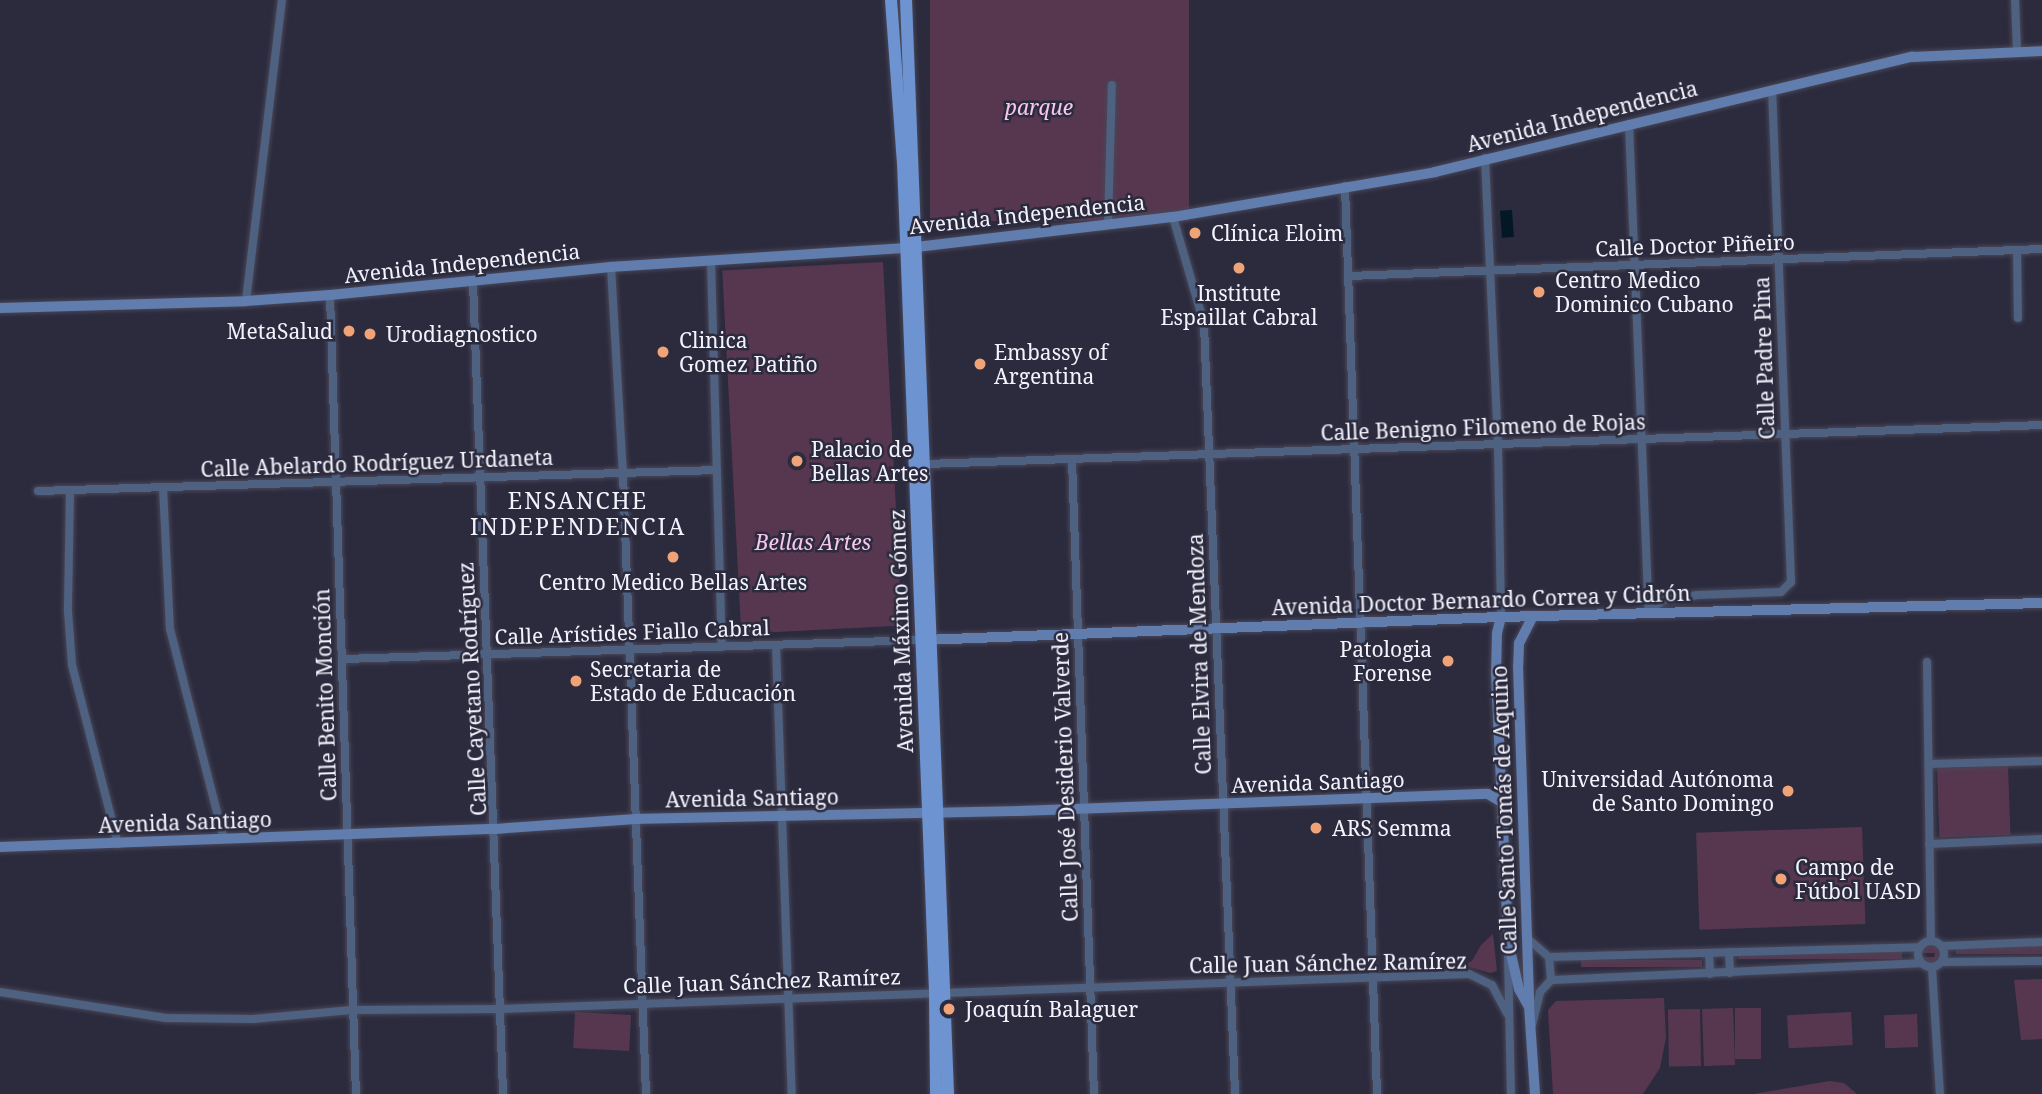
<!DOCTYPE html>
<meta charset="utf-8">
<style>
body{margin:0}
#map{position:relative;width:2042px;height:1094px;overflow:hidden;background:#2c2b3e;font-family:"Noto Serif",serif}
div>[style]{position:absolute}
.green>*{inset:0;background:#573750;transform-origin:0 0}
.water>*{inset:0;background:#031824;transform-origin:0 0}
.roads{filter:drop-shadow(0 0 2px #484759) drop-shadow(0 0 2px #484759)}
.street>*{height:8px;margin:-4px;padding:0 4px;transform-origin:4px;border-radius:4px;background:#4e6180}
.street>.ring{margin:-4px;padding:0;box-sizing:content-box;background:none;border:8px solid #4e6180;border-radius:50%}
.secondary>*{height:10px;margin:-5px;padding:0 5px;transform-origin:5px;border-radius:5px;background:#607dae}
.primary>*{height:12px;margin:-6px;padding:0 6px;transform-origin:6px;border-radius:6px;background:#6d93d1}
.dots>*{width:19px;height:19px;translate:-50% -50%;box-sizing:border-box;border:4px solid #2c2b3e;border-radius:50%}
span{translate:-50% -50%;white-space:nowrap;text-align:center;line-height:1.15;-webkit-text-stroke:5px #2c2b3e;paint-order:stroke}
.park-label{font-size:21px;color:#f9c7ec;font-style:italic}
.street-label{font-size:21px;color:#f3f3fd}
.poi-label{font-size:21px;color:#f3f3fd}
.left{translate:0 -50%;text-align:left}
.right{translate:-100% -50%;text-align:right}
.neighbourhood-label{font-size:23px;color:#f3f3fd;letter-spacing:2px}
</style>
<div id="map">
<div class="green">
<i style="left:930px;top:0;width:259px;height:221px"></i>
<i style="left:883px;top:262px;width:364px;height:161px;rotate:87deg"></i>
<i style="left:2008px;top:766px;width:69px;height:71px;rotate:88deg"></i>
<i style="left:1862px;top:827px;width:97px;height:166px;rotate:88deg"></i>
<i style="clip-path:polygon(1493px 934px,1497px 971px,1490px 973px,1463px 965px,1472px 961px,1481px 945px)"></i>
<i style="clip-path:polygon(1926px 942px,1934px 942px,1943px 949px,1944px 957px,1936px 966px,1927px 966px,1919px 957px,1934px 957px,1935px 953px,1918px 953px)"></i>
<i style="left:2042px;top:946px;width:8px;height:86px;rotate:90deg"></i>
<i style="left:1902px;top:951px;width:8px;height:163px;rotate:90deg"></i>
<i style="left:1702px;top:960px;width:7px;height:121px;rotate:90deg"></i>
<i style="clip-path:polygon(2042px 979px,2042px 1039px,2021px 1040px,2014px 980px)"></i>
<i style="clip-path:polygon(1664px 998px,1666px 1037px,1660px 1068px,1643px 1094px,1553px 1094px,1548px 1010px,1556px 1001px)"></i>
<i style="left:1733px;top:1008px;width:57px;height:31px;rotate:88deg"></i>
<i style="left:1735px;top:1008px;width:26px;height:51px"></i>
<i style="left:1700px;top:1009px;width:57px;height:32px;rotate:89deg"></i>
<i style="left:1851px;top:1012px;width:33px;height:64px;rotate:87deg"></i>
<i style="left:1917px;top:1014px;width:33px;height:33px;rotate:88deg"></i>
<i style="left:631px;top:1015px;width:36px;height:56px;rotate:93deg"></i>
<i style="clip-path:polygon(1830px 1081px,1844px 1083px,1857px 1094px,1753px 1094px)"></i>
</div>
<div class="water">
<i style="left:1512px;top:210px;width:27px;height:12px;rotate:86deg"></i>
</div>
<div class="roads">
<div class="street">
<i style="left:2015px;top:0;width:50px;rotate:87.7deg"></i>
<i style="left:1629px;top:124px;width:489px;rotate:87.7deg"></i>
<i style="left:1485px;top:158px;width:286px;rotate:87.4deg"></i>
<i style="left:1498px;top:444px;width:173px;rotate:89deg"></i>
<i style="left:1345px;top:186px;width:909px;rotate:87.98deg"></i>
<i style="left:1173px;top:217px;width:111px;rotate:73.8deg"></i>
<i style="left:1204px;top:324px;width:771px;rotate:87.69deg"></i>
<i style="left:1108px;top:224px;width:139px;rotate:-88.4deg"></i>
<i style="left:2017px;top:250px;width:68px;rotate:89.2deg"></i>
<i style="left:711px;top:261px;width:386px;rotate:88.4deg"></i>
<i style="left:611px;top:267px;width:206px;rotate:86.7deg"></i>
<i style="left:623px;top:473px;width:621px;rotate:87.88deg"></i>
<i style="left:1349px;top:276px;width:694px;rotate:-2.23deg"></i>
<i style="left:473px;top:282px;width:813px;rotate:87.88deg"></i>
<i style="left:330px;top:295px;width:799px;rotate:88.14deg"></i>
<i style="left:246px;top:301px;width:303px;rotate:-83.2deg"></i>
<i style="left:1072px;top:459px;width:635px;rotate:88.02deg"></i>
<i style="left:926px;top:464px;width:1117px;rotate:-2deg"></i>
<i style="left:163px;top:487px;width:142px;rotate:87.2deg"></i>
<i style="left:170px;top:629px;width:217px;rotate:75.6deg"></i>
<i style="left:38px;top:491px;width:679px;rotate:-1.77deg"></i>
<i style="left:70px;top:491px;width:120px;rotate:91deg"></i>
<i style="left:68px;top:611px;width:54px;rotate:85.8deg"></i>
<i style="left:72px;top:665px;width:185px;rotate:75.6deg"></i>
<i style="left:1653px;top:613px;width:9px;rotate:-69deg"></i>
<i style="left:1656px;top:605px;width:12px;rotate:-31deg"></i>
<i style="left:1666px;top:599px;width:31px;rotate:-7deg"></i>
<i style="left:1697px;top:595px;width:84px;rotate:-2deg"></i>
<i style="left:1781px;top:592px;width:14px;rotate:-45deg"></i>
<i style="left:1791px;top:582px;width:492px;rotate:-92.2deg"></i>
<i style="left:776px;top:645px;width:449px;rotate:88deg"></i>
<i style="left:344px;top:659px;width:577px;rotate:-1.89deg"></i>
<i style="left:1927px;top:662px;width:279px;rotate:89.2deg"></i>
<i style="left:1929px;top:764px;width:113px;rotate:-1.5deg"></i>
<i style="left:1929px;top:844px;width:113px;rotate:-2.5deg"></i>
<i style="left:1527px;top:938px;width:29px;rotate:41deg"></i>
<i style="left:1549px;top:957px;width:371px;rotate:-1.5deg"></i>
<i class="ring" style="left:1918px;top:941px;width:18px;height:18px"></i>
<i style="left:1942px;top:946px;width:100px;rotate:-2.3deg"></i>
<i style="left:1729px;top:952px;width:21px;rotate:87deg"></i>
<i style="left:1709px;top:953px;width:21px;rotate:87deg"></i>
<i style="left:1508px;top:954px;width:140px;rotate:88.8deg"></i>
<i style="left:1549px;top:957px;width:23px;rotate:85deg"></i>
<i style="left:1943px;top:962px;width:99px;rotate:-0.6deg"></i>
<i style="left:1932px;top:968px;width:126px;rotate:86.4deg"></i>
<i style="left:0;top:992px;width:168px;rotate:8.9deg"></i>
<i style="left:166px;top:1018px;width:87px;rotate:0.7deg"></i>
<i style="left:253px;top:1019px;width:99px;rotate:-5.2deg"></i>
<i style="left:352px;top:1010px;width:148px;rotate:-0.4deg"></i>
<i style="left:500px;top:1009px;width:970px;rotate:-2.07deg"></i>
<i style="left:1469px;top:974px;width:25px;rotate:26deg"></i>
<i style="left:1492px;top:985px;width:32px;rotate:62deg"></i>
<i style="left:1532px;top:1025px;width:34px;rotate:-76deg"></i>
<i style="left:1540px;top:992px;width:16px;rotate:-47deg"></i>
<i style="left:1551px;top:980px;width:370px;rotate:-2.6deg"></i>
</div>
<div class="secondary">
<i style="left:0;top:308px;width:246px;rotate:-1.6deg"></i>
<i style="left:246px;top:301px;width:84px;rotate:-4.1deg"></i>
<i style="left:330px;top:295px;width:282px;rotate:-5.7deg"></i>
<i style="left:611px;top:267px;width:307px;rotate:-3.7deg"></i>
<i style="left:917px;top:247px;width:258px;rotate:-6.7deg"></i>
<i style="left:1173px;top:217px;width:266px;rotate:-9.7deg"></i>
<i style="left:1435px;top:172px;width:491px;rotate:-13.6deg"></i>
<i style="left:1912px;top:57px;width:130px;rotate:-2.6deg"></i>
<i style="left:1533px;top:616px;width:30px;rotate:117deg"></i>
<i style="left:1519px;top:643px;width:23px;rotate:92deg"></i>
<i style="left:1518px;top:666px;width:340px;rotate:88.1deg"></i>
<i style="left:1529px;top:1006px;width:88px;rotate:86.1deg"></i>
<i style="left:1501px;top:617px;width:16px;rotate:104deg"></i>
<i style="left:1497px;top:633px;width:40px;rotate:91.4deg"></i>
<i style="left:1496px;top:673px;width:268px;rotate:87.4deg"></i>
<i style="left:1508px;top:941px;width:49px;rotate:77.1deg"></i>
<i style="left:1519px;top:989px;width:18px;rotate:61deg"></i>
<i style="left:925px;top:640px;width:576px;rotate:-2.29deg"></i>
<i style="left:1501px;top:617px;width:541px;rotate:-1.48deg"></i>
<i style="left:0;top:847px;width:495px;rotate:-2.1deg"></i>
<i style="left:495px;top:829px;width:141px;rotate:-4.1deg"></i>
<i style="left:636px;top:819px;width:383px;rotate:-1.2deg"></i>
<i style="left:1019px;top:811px;width:469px;rotate:-2.1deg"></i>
<i style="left:1488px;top:794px;width:17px;rotate:31deg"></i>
</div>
<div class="primary">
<i style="left:891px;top:0;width:162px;rotate:85.8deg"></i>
<i style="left:903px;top:162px;width:831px;rotate:87.79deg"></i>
<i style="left:935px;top:992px;width:102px;rotate:89.4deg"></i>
<i style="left:906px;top:0;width:1095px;rotate:87.8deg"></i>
</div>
</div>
<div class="dots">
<i style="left:1195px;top:233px;background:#efa377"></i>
<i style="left:1239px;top:268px;background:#efa377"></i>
<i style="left:1539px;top:292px;background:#efa377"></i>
<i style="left:349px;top:331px;background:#efa377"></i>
<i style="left:370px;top:334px;background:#efa377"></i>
<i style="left:663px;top:352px;background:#efa377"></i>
<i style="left:980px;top:364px;background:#efa377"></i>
<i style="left:797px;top:461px;background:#efa377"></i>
<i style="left:673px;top:557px;background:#efa377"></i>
<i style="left:1448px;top:661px;background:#efa377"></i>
<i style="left:576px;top:681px;background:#efa377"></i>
<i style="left:1788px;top:791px;background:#efa377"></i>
<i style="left:1316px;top:828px;background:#efa377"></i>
<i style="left:1781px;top:879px;background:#efa377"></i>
<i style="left:949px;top:1009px;background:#efa377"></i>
</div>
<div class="park-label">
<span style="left:1039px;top:107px">parque</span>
<span style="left:813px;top:542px">Bellas Artes</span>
</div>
<div class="street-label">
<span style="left:1582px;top:116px;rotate:-14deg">Avenida Independencia</span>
<span style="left:1027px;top:214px;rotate:-6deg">Avenida Independencia</span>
<span style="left:1695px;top:245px;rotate:-2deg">Calle Doctor Piñeiro</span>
<span style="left:462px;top:263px;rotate:-6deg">Avenida Independencia</span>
<span style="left:1764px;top:358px;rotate:-92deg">Calle Padre Pina</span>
<span style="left:1483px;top:427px;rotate:-2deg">Calle Benigno Filomeno de Rojas</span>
<span style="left:377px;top:463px;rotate:-2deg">Calle Abelardo Rodríguez Urdaneta</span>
<span style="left:1481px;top:600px;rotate:-2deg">Avenida Doctor Bernardo Correa y Cidrón</span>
<span style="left:901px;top:631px;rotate:-92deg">Avenida Máximo Gómez</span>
<span style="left:632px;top:632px;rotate:-2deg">Calle Arístides Fiallo Cabral</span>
<span style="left:1199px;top:654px;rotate:-92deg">Calle Elvira de Mendoza</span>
<span style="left:472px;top:689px;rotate:-93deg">Calle Cayetano Rodríguez</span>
<span style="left:325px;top:695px;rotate:-92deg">Calle Benito Monción</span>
<span style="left:1065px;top:777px;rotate:-92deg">Calle José Desiderio Valverde</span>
<span style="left:1318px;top:782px;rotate:-2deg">Avenida Santiago</span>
<span style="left:752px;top:798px;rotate:-1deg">Avenida Santiago</span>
<span style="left:1504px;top:810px;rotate:-92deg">Calle Santo Tomás de Aquino</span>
<span style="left:185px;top:822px;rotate:-2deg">Avenida Santiago</span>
<span style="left:1328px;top:963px;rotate:-1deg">Calle Juan Sánchez Ramírez</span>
<span style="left:762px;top:981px;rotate:-2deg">Calle Juan Sánchez Ramírez</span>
</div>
<div class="poi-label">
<span class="left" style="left:1211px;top:233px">Clínica Eloim</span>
<span class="left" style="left:1555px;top:292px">Centro Medico<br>Dominico Cubano</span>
<span style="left:1239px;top:305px">Institute<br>Espaillat Cabral</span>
<span class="right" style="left:333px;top:331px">MetaSalud</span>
<span class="left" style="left:386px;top:334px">Urodiagnostico</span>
<span class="left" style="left:679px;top:352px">Clinica<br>Gomez Patiño</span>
<span class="left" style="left:994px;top:364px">Embassy of<br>Argentina</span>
<span class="left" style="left:811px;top:461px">Palacio de<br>Bellas Artes</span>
<span style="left:673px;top:582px">Centro Medico Bellas Artes</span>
<span class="right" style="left:1432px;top:661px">Patologia<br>Forense</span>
<span class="left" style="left:590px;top:681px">Secretaria de<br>Estado de Educación</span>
<span class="right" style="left:1774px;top:791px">Universidad Autónoma<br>de Santo Domingo</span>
<span class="left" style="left:1332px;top:828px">ARS Semma</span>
<span class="left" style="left:1795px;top:879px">Campo de<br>Fútbol UASD</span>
<span class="left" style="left:965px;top:1009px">Joaquín Balaguer</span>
</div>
<div class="neighbourhood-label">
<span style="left:578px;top:513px">ENSANCHE<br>INDEPENDENCIA</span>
</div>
</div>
